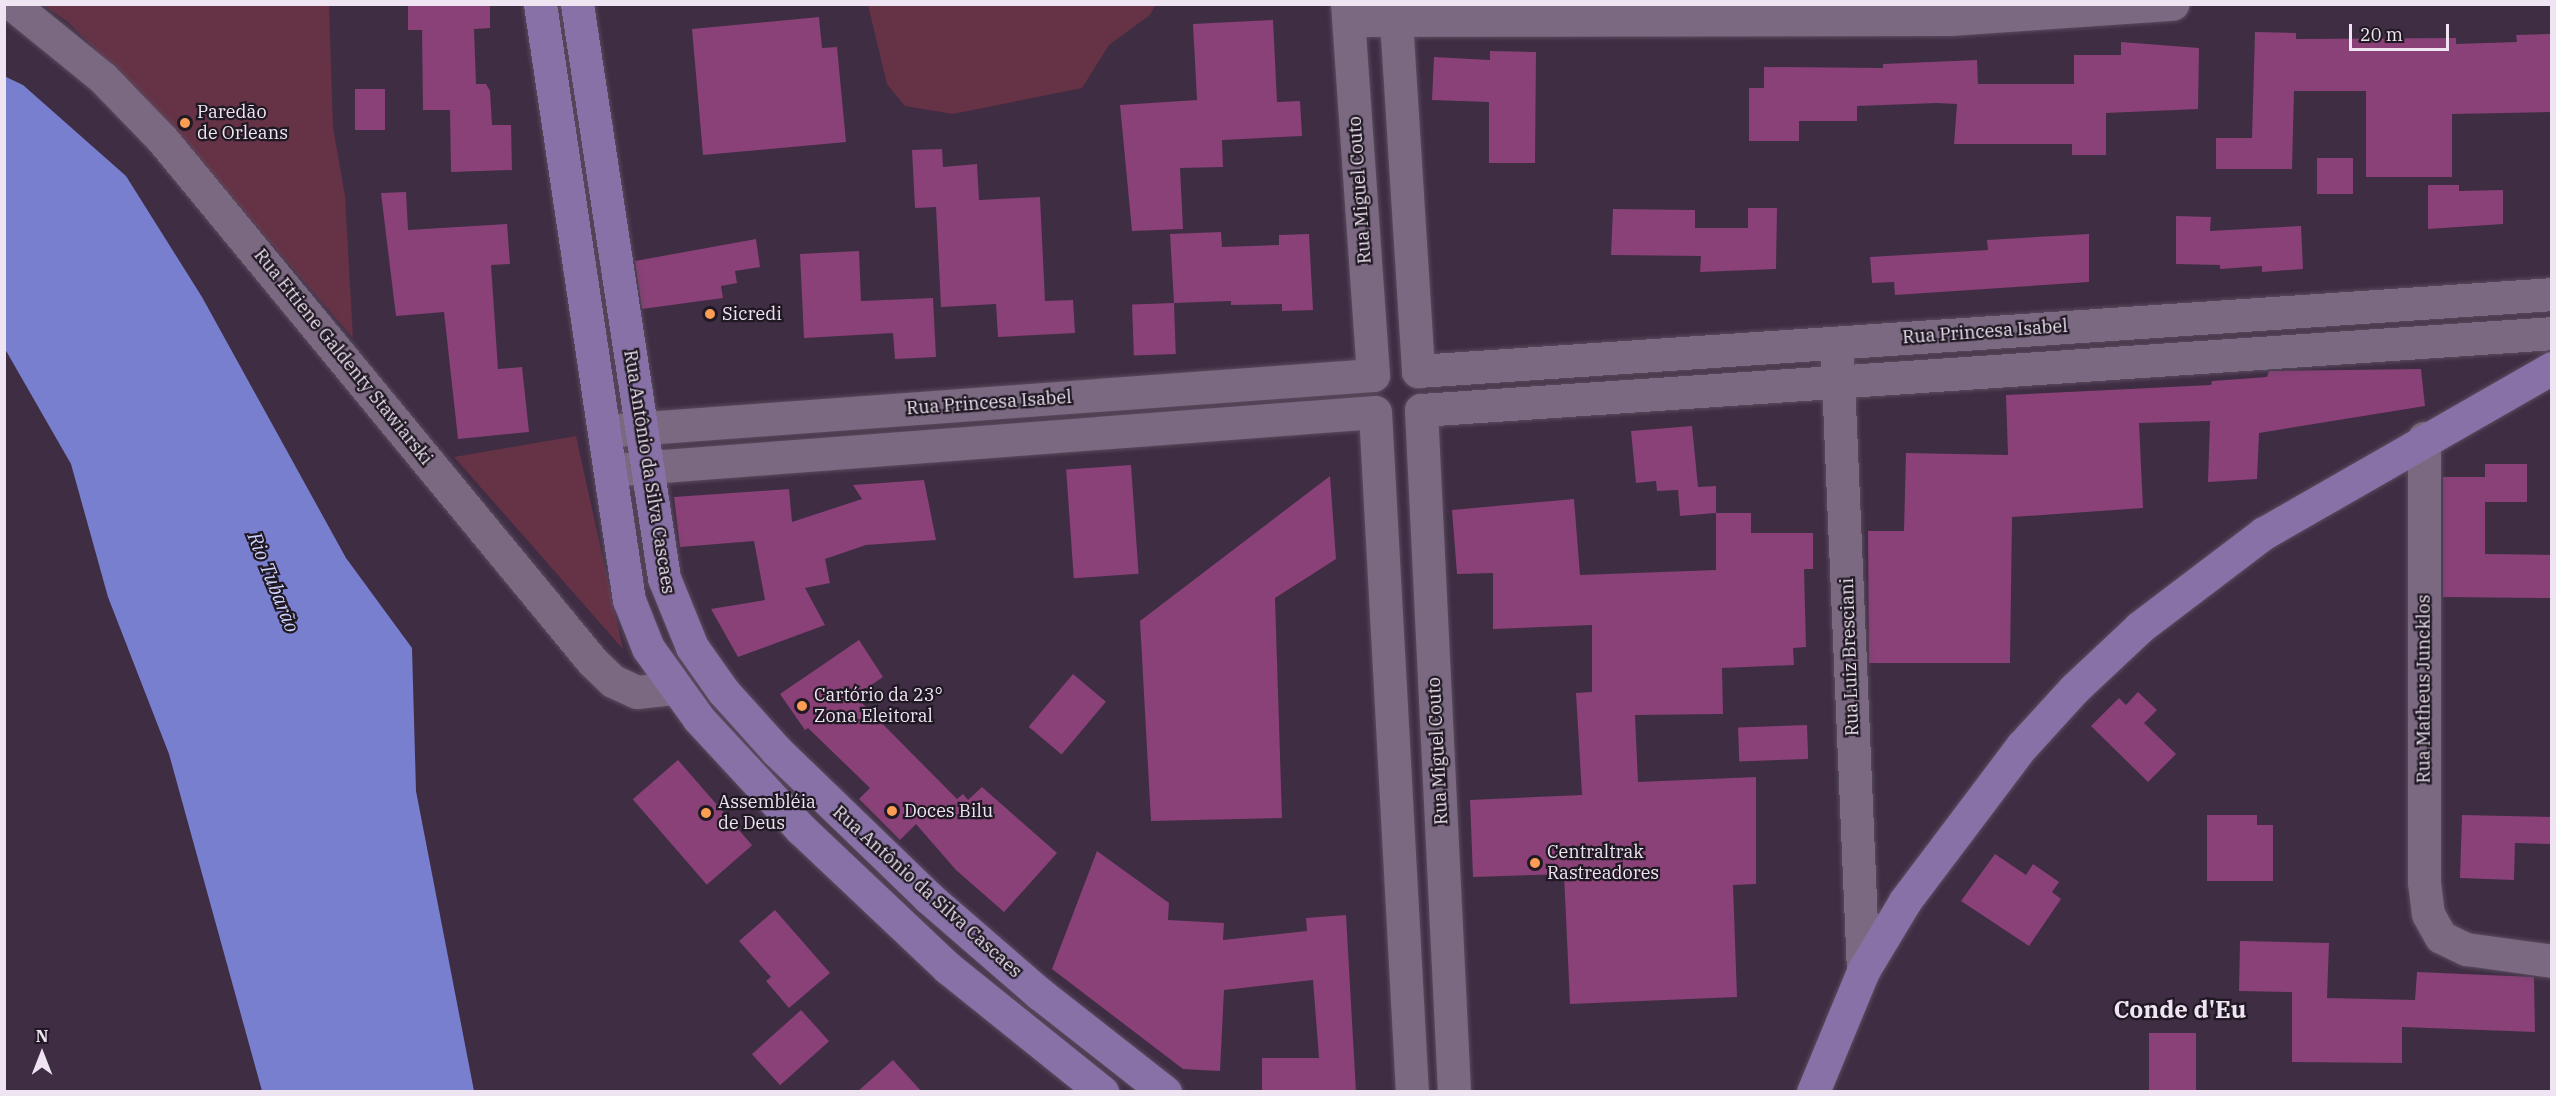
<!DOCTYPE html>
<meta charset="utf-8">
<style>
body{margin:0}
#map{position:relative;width:2556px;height:1096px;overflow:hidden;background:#3e2d43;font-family:"IBM Plex Serif",serif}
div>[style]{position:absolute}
.green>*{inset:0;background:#663246}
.water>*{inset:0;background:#797fcf}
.building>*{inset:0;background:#894177;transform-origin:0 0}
.roads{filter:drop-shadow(0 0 2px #5a4b5e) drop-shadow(0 0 2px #5a4b5e)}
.minor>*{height:33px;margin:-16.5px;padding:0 16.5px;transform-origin:16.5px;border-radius:16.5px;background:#7b6881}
.major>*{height:33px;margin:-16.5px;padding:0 16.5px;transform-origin:16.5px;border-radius:16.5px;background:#8771a6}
.dots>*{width:16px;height:16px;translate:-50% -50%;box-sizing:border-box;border:3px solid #201923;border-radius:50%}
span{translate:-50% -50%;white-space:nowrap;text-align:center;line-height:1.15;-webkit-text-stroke:4.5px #201923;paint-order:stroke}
.poi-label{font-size:18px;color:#efe4f2}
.left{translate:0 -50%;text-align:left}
.street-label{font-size:18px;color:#efe4f2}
.water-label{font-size:20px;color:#ced4ff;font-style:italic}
.district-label{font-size:24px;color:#efe4f2;font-weight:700}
.frame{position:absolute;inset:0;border:6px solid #efe4f2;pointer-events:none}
.north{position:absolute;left:12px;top:1024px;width:60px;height:60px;-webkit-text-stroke:4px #201923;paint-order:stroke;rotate:0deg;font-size:16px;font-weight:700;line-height:24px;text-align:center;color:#efe4f2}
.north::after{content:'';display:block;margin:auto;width:21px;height:27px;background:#efe4f2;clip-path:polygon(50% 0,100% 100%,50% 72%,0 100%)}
.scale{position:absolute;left:2349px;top:24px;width:100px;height:27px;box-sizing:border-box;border:3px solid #efe4f2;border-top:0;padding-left:8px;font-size:18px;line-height:21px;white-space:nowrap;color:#efe4f2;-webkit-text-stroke:4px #201923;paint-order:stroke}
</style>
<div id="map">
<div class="green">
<i style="clip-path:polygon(43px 5px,329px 5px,333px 127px,345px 196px,353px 338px,157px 111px,68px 22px)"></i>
<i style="clip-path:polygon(868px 5px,1155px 5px,1150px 15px,1109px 45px,1082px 88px,953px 114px,905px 106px,887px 84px)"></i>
<i style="clip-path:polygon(576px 436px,623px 649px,454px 457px)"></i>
</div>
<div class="water">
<i style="clip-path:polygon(4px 76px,23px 85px,126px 176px,202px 297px,346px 558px,412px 648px,416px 791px,474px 1091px,262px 1091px,169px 754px,108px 597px,71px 464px,5px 349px)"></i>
</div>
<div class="building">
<i style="clip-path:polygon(408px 5px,490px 5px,490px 28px,474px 29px,476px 84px,486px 84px,490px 91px,492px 125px,511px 125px,512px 170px,451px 172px,450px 110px,423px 110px,422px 30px,408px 30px)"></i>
<i style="clip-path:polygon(819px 17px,822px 48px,837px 47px,846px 142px,703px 155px,692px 29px)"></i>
<i style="clip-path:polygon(1273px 20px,1277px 102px,1300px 101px,1302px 136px,1222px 140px,1223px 167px,1180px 168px,1183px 229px,1132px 231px,1120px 105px,1197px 100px,1193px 24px)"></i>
<i style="clip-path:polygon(2255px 32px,2296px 33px,2296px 39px,2456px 38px,2456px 44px,2517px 42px,2516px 35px,2550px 34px,2552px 112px,2452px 114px,2452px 177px,2366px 177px,2366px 91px,2294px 91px,2292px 169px,2216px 169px,2216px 138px,2252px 138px)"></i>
<i style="clip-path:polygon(2121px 42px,2199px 48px,2198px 109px,2106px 113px,2106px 155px,2072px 155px,2072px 144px,1954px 144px,1957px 104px,1937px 103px,1857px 106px,1857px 121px,1799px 121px,1799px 141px,1749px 141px,1749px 88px,1764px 88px,1764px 67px,1883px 68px,1883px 64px,1977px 60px,1978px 84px,2074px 84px,2074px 55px,2121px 55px)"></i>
<i style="clip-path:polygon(1490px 51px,1536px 52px,1535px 163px,1489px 163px,1489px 102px,1432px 100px,1434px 57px,1490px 60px)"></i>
<i style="left:355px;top:89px;width:30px;height:41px"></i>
<i style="clip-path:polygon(942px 149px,943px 167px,977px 164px,979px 200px,1040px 197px,1045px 301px,1073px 300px,1075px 333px,998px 337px,996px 304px,941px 307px,936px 207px,915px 208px,912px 150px)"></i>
<i style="left:2317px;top:158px;width:36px;height:36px"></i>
<i style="clip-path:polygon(2428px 185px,2459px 185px,2459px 191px,2503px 190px,2503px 224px,2428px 229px)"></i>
<i style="clip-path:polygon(406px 192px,408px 230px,507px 224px,510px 264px,491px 265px,498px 369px,522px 367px,529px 432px,458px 439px,444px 312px,396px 316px,381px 193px)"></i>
<i style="clip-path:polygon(1748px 208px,1777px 208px,1776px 269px,1700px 272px,1701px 256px,1611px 255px,1613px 209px,1695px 210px,1695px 228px,1748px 228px)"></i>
<i style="clip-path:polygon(2176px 216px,2211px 217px,2210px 231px,2301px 226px,2303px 269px,2262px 272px,2262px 266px,2220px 269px,2220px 265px,2176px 264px)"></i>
<i style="clip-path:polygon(1221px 232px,1222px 247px,1279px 245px,1279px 235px,1309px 234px,1313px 310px,1282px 311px,1282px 304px,1231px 305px,1231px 301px,1174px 303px,1170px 234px)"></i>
<i style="clip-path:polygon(2089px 234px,2089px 282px,1895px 295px,1894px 282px,1872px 283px,1870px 257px,1988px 250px,1987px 240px)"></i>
<i style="clip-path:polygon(756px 239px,760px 267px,735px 271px,737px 283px,721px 286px,723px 298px,642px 309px,635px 261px)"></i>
<i style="clip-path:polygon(859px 251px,861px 301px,933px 298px,936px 357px,895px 359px,893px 333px,804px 338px,800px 254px)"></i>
<i style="left:1174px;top:303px;width:51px;height:42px;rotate:88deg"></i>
<i style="clip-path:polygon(2421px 369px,2425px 406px,2259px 433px,2257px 479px,2208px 482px,2210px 421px,2139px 423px,2143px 508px,2012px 517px,2010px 663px,1869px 663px,1868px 531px,1904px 531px,1906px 453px,2008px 455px,2006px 395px,2211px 385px,2212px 381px,2267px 377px,2269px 371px)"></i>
<i style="clip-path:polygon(1692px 426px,1698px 487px,1716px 486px,1716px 513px,1680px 516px,1678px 490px,1657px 491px,1656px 481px,1636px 483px,1631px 431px)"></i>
<i style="clip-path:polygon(2485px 464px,2527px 464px,2527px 502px,2485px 502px,2485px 554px,2552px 555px,2552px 598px,2443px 597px,2443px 477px,2485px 477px)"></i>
<i style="left:1131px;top:465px;width:109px;height:65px;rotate:86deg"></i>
<i style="clip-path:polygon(1330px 476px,1336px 559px,1275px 598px,1282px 818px,1151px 821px,1140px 621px)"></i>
<i style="clip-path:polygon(924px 480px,936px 540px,866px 545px,825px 559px,830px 583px,805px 588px,825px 625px,738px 657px,711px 609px,765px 600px,754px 541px,680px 547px,674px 497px,789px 489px,792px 522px,862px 499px,853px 485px)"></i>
<i style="clip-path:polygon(1574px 499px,1580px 575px,1716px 570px,1716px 513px,1751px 513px,1751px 533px,1813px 533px,1813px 569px,1804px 569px,1806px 647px,1793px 648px,1794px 665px,1722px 668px,1723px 714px,1635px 715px,1638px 782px,1756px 777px,1756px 884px,1733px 885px,1737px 997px,1570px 1004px,1564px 874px,1473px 877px,1470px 800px,1582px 795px,1576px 693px,1592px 692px,1592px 625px,1493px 629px,1493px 573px,1457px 574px,1452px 510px)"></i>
<i style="clip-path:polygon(859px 640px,883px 677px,855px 696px,957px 799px,963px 794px,968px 800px,982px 787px,1057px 853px,1004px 912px,956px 870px,916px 824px,900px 840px,859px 799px,870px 788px,808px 728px,805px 730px,780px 694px)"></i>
<i style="left:1073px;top:674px;width:43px;height:69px;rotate:40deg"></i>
<i style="clip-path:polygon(2138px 692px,2157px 710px,2144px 723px,2176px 754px,2148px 782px,2091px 726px,2119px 698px,2126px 705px)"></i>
<i style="left:1807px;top:725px;width:34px;height:69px;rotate:88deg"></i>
<i style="left:678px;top:760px;width:113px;height:60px;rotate:49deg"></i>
<i style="clip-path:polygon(2207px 815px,2257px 815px,2257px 825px,2273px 825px,2273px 881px,2207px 881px)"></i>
<i style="clip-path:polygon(2462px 815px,2552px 817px,2552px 844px,2515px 843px,2514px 880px,2460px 878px)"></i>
<i style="clip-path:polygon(1097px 851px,1169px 903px,1168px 920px,1224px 923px,1223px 940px,1307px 931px,1306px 918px,1346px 915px,1356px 1092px,1262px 1092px,1262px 1058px,1319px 1058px,1313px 980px,1224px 990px,1220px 1071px,1183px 1069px,1052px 969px)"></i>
<i style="clip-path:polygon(1995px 854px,2026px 875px,2033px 864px,2059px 882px,2052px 892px,2061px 899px,2029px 946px,1961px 901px)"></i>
<i style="clip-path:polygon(775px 910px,830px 973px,789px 1008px,766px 981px,771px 977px,739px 941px)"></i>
<i style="clip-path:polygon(2240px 941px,2329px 943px,2327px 998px,2415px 1000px,2417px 972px,2534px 977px,2535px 1032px,2402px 1027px,2402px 1063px,2292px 1062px,2292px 992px,2239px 991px)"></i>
<i style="left:801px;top:1010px;width:42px;height:66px;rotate:48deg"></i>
<i style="left:2149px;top:1033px;width:47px;height:59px"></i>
<i style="clip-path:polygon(893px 1060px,922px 1092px,857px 1092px)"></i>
</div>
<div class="roads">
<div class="minor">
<i style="left:12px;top:4px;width:117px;rotate:39.1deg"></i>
<i style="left:103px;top:78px;width:85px;rotate:46deg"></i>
<i style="left:162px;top:139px;width:676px;rotate:50.52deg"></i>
<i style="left:592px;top:661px;width:29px;rotate:44deg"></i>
<i style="left:613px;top:681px;width:26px;rotate:25deg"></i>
<i style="left:637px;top:692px;width:37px;rotate:-6deg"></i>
<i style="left:1395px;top:4px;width:368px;rotate:86.4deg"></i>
<i style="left:1418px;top:371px;width:1137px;rotate:-3.88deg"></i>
<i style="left:1349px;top:20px;width:601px;rotate:-0.1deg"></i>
<i style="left:1950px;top:19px;width:223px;rotate:-3.9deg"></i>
<i style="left:1837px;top:356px;width:616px;rotate:87.58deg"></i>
<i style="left:604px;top:431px;width:771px;rotate:-4.17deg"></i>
<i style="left:1373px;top:375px;width:372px;rotate:-94deg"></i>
<i style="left:2424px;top:438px;width:444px;rotate:90deg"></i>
<i style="left:2424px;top:882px;width:32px;rotate:83deg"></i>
<i style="left:2428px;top:914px;width:26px;rotate:61deg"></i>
<i style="left:2441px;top:937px;width:28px;rotate:26deg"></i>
<i style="left:2466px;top:949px;width:87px;rotate:7.9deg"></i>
<i style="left:610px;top:470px;width:767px;rotate:-4.34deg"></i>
<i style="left:1375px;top:412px;width:681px;rotate:86.89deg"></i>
<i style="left:1454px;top:1092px;width:683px;rotate:-92.77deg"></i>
<i style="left:1421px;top:410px;width:1134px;rotate:-3.89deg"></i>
</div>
<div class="major">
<i style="left:540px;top:4px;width:603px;rotate:81.51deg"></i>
<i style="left:629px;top:600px;width:52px;rotate:68.4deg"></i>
<i style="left:648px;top:648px;width:87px;rotate:54.3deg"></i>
<i style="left:699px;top:719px;width:150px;rotate:47.2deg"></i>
<i style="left:801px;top:829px;width:202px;rotate:43.4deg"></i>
<i style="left:948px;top:968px;width:198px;rotate:38.8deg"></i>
<i style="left:577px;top:4px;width:581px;rotate:81.38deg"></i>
<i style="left:664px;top:578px;width:74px;rotate:67.9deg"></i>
<i style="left:692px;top:647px;width:54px;rotate:54.8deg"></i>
<i style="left:723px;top:691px;width:81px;rotate:48deg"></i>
<i style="left:777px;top:751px;width:210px;rotate:44deg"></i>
<i style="left:928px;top:897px;width:148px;rotate:40.9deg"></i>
<i style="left:1040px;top:994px;width:159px;rotate:38.1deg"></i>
<i style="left:1813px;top:1092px;width:131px;rotate:-67.5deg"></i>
<i style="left:1863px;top:971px;width:82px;rotate:-59deg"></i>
<i style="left:1905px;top:901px;width:194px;rotate:-53deg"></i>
<i style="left:2022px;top:746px;width:77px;rotate:-47.6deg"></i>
<i style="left:2074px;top:689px;width:91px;rotate:-43.2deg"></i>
<i style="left:2140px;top:627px;width:156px;rotate:-37.2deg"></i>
<i style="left:2264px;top:533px;width:332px;rotate:-29.8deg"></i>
</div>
</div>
<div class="dots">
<i style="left:185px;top:123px;background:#fc9d54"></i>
<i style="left:710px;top:314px;background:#fc9d54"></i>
<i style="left:802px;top:706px;background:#fc9d54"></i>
<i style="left:892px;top:811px;background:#fc9d54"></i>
<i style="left:706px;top:813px;background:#fc9d54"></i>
<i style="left:1535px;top:863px;background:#fc9d54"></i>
</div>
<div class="poi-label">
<span class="left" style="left:197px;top:123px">Paredão<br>de Orleans</span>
<span class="left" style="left:722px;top:314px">Sicredi</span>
<span class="left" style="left:814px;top:706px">Cartório da 23°<br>Zona Eleitoral</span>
<span class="left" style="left:718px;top:813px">Assembléia<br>de Deus</span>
<span class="left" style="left:904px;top:811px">Doces Bilu</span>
<span class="left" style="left:1547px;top:863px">Centraltrak<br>Rastreadores</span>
</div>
<div class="street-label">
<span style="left:1360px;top:190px;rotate:-94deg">Rua Miguel Couto</span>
<span style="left:1985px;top:332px;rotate:-4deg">Rua Princesa Isabel</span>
<span style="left:343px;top:357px;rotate:51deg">Rua Ettiene Galdenty Stawiarski</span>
<span style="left:989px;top:403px;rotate:-4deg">Rua Princesa Isabel</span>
<span style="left:649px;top:472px;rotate:81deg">Rua Antônio da Silva Cascaes</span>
<span style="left:1850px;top:657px;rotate:-92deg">Rua Luiz Bresciani</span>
<span style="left:2424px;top:689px;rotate:-90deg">Rua Matheus Juncklos</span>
<span style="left:1438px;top:751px;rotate:-93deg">Rua Miguel Couto</span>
<span style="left:927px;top:892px;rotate:42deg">Rua Antônio da Silva Cascaes</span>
</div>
<div class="water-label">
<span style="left:274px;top:582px;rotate:68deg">Rio Tubarão</span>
</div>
<div class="district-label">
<span style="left:2180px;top:1010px">Conde d'Eu</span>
</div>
<div class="frame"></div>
<div class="north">N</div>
<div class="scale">20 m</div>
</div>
